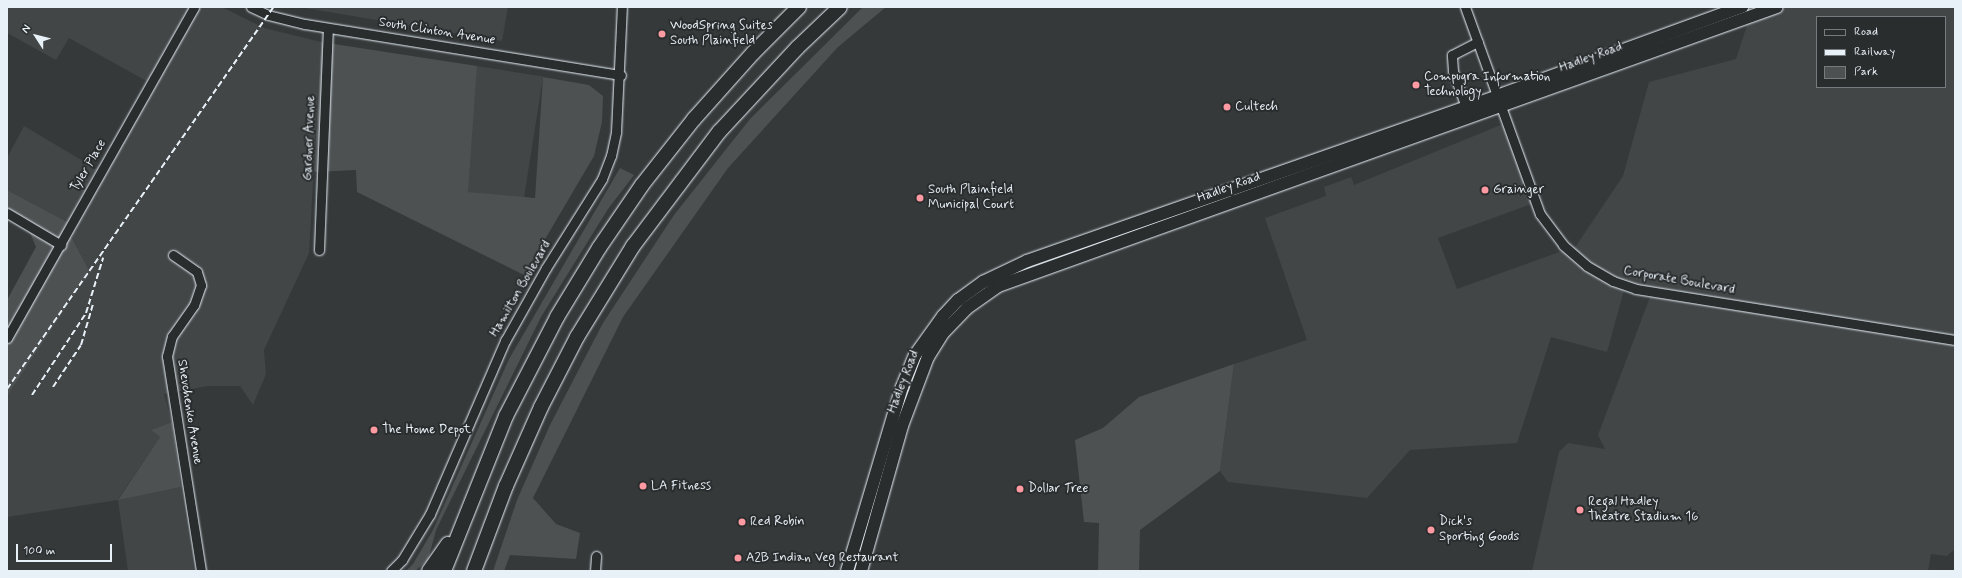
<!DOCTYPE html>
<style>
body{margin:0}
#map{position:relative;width:1962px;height:578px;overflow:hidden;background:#35393a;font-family:Mynerve,sans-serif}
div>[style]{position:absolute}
.built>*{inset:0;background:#424647;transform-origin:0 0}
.green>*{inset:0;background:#4d5152}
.roads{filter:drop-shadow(0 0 1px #e8f1f8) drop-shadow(0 0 1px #e8f1f8)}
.minor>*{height:9px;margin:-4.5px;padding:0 4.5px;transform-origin:4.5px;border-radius:4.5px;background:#2a2d2e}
.major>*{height:12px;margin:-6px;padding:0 6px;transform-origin:6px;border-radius:6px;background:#2a2d2e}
.highway>*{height:14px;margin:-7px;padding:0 7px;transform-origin:7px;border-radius:7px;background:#2a2d2e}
.rail>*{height:2px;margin-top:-1px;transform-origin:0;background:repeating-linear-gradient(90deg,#e8f1f8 0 6px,transparent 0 9px)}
.dots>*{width:11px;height:11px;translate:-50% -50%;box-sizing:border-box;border:2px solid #2a2d2e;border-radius:50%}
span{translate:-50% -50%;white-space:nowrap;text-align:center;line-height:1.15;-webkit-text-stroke:4px #2a2d2e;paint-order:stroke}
.poi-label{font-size:13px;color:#e8f1f8}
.left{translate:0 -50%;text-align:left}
.street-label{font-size:13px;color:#e8f1f8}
.frame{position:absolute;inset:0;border:8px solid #e8f1f8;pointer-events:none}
.legend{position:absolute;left:1816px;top:16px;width:130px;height:72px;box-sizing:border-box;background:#2a2d2e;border:1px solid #767b7f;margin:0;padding:5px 7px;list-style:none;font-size:12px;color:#e8f1f8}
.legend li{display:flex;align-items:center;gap:8px;height:20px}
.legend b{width:20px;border:1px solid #767b7f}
.north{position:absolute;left:16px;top:16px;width:40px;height:40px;-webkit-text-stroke:3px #2a2d2e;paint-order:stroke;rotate:306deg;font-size:11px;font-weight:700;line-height:16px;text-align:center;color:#e8f1f8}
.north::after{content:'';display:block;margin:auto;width:14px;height:18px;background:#e8f1f8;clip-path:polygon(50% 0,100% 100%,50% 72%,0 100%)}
.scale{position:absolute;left:16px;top:544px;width:96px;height:18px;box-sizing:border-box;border:2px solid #e8f1f8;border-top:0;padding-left:5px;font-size:12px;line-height:14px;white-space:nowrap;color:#e8f1f8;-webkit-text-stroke:3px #2a2d2e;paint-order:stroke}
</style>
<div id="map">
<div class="built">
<i style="clip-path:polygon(7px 7px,222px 7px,264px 28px,321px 42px,309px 253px,264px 350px,266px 374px,253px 405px,240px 386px,208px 386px,164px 394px,172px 422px,151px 430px,160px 437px,118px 499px,181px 487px,194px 571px,128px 571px,118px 500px,7px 517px,7px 396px,90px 272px,68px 231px,73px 225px,7px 190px,7px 158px,24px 126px,100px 171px,150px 83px,69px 38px,56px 60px,7px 33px)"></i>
<i style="clip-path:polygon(299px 7px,508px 7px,502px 41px)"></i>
<i style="clip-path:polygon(evenodd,1753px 7px,1955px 7px,1955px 549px,1947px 556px,1931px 554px,1928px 571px,1532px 571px,1559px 452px,1568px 443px,1605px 449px,1598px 435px,1653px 289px,1626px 283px,1607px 352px,1551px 337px,1517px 443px,1410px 450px,1367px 498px,1228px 482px,1220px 471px,1234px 364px,1307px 340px,1265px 218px,1326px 196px,1324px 187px,1351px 177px,1354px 185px,1508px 122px,1534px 203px,1438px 238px,1457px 289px,1576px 246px,1623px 176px,1649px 82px,1736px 59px,1753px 7px,1817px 17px,1945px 17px,1945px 87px,1817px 87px,1817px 17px)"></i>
<i style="left:477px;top:66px;width:67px;height:126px;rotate:9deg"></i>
</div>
<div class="green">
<i style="clip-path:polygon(863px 7px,886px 7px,838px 47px,728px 168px,623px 317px,533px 498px,556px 524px,580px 533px,576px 559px,510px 555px,504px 571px,493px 571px,517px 500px,550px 425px,603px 323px,674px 215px,750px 119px)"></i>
<i style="clip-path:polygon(321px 42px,477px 66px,468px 192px,535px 198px,543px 77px,589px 85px,603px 96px,602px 122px,594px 156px,524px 275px,357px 192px,356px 170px,314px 172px)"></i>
<i style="clip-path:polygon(620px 168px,634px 175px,608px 209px,541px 317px,436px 530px,428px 560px,415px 571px,406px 571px,413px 564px,433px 530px,509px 359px)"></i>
<i style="clip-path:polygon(7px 190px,73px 225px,68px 231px,90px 272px,7px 396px,7px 300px,36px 247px,28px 228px,7px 217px)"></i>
<i style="clip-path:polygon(1234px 364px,1220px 471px,1140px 530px,1139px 571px,1098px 571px,1099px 523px,1084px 522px,1075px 440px,1103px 428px,1139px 397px)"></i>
<i style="clip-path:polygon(172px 422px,181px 487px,118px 500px,160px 437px,151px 430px)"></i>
</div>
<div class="roads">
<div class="minor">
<i style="left:251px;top:7px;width:19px;rotate:25deg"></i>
<i style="left:268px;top:15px;width:38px;rotate:14deg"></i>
<i style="left:305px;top:24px;width:320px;rotate:9.2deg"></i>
<i style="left:1465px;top:7px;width:220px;rotate:70.1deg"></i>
<i style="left:1540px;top:214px;width:39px;rotate:53deg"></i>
<i style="left:1563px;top:245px;width:32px;rotate:41deg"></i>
<i style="left:1587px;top:266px;width:30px;rotate:30deg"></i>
<i style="left:1613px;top:281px;width:24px;rotate:19deg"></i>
<i style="left:1636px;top:289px;width:323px;rotate:9.1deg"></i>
<i style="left:1466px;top:107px;width:38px;rotate:-110deg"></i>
<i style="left:1453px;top:71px;width:16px;rotate:-94deg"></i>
<i style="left:1452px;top:55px;width:29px;rotate:-27deg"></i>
<i style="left:7px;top:213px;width:63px;rotate:30.7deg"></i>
<i style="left:319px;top:250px;width:222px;rotate:-87.7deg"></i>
<i style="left:173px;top:255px;width:29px;rotate:35deg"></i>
<i style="left:197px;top:272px;width:14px;rotate:73deg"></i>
<i style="left:201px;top:285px;width:21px;rotate:109deg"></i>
<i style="left:194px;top:305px;width:38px;rotate:125deg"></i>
<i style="left:172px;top:336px;width:21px;rotate:104deg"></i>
<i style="left:167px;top:356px;width:218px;rotate:81deg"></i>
<i style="left:7px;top:338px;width:380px;rotate:-60.5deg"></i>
<i style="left:391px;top:571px;width:16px;rotate:-45deg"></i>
<i style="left:402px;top:560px;width:54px;rotate:-58.7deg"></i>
<i style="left:430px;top:514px;width:189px;rotate:-66.6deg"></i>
<i style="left:505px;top:341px;width:84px;rotate:-60.7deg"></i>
<i style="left:546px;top:268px;width:105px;rotate:-57.8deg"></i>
<i style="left:602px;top:179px;width:25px;rotate:-69deg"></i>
<i style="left:611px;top:156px;width:25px;rotate:-78deg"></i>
<i style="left:616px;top:132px;width:125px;rotate:-87.3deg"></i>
<i style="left:595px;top:571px;width:15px;rotate:-86deg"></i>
</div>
<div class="major">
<i style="left:847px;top:571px;width:192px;rotate:-73.4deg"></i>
<i style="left:902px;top:387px;width:35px;rotate:-68deg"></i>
<i style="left:915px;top:355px;width:48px;rotate:-54.3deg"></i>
<i style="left:943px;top:316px;width:22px;rotate:-47deg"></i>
<i style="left:958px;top:300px;width:31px;rotate:-36deg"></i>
<i style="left:983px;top:282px;width:49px;rotate:-25.5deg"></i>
<i style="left:1027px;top:261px;width:498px;rotate:-19.3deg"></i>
<i style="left:1497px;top:96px;width:261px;rotate:-20deg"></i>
<i style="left:861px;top:571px;width:151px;rotate:-74.2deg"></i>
<i style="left:902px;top:426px;width:74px;rotate:-69.4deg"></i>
<i style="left:928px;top:357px;width:28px;rotate:-58deg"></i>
<i style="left:943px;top:333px;width:35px;rotate:-46deg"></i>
<i style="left:967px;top:308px;width:38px;rotate:-35deg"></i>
<i style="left:998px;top:286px;width:827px;rotate:-19.71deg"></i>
</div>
<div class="highway">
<i style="left:429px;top:571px;width:33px;rotate:-55deg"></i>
<i style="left:444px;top:571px;width:167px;rotate:-68.2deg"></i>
<i style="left:506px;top:416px;width:111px;rotate:-62.7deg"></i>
<i style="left:557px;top:317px;width:81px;rotate:-58.7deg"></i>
<i style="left:599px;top:248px;width:76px;rotate:-55.7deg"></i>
<i style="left:642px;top:185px;width:84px;rotate:-51.8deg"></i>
<i style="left:694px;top:119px;width:89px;rotate:-48.2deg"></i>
<i style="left:753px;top:53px;width:65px;rotate:-45deg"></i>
<i style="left:474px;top:571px;width:91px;rotate:-69.4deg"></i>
<i style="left:506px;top:486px;width:86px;rotate:-66.1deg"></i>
<i style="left:541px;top:407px;width:79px;rotate:-62.8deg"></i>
<i style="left:577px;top:337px;width:107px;rotate:-58.4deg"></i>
<i style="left:633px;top:246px;width:143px;rotate:-53deg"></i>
<i style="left:719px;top:132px;width:115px;rotate:-47.1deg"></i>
<i style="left:797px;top:48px;width:59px;rotate:-43.6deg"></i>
</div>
</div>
<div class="rail">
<i style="left:53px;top:387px;width:50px;rotate:-56.3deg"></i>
<i style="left:81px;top:345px;width:43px;rotate:-73.7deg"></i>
<i style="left:7px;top:389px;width:465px;rotate:-55.1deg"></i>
<i style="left:32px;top:395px;width:98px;rotate:-56.6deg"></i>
<i style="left:86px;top:313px;width:58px;rotate:-72.8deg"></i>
</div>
<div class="dots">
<i style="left:662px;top:34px;background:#ff9aa2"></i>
<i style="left:1416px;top:85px;background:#ff9aa2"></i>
<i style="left:1227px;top:107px;background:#ff9aa2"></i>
<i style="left:1485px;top:190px;background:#ff9aa2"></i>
<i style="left:920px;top:198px;background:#ff9aa2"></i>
<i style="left:374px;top:430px;background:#ff9aa2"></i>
<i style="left:643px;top:486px;background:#ff9aa2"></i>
<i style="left:1020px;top:489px;background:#ff9aa2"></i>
<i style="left:1580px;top:510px;background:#ff9aa2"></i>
<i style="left:742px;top:522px;background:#ff9aa2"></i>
<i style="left:1431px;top:530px;background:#ff9aa2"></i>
<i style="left:738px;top:558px;background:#ff9aa2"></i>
</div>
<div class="poi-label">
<span class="left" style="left:670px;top:34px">WoodSpring Suites<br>South Plainfield</span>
<span class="left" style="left:1424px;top:85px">Compugra Information<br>Technology</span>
<span class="left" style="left:1235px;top:107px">Cultech</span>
<span class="left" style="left:1493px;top:190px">Grainger</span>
<span class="left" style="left:928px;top:198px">South Plainfield<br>Municipal Court</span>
<span class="left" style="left:382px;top:430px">The Home Depot</span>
<span class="left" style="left:651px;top:486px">LA Fitness</span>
<span class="left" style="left:1028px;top:489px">Dollar Tree</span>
<span class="left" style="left:1588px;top:510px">Regal Hadley<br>Theatre Stadium 16</span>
<span class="left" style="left:750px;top:522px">Red Robin</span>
<span class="left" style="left:1439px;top:530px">Dick's<br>Sporting Goods</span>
<span class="left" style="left:746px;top:558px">A2B Indian Veg Restaurant</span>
</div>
<div class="street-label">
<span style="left:437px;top:32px;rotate:9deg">South Clinton Avenue</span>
<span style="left:1591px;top:58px;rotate:-20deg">Hadley Road</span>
<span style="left:310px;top:138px;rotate:-88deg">Gardner Avenue</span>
<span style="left:89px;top:166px;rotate:-60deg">Tyler Place</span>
<span style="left:1229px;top:188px;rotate:-20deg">Hadley Road</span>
<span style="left:1679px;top:281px;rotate:10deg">Corporate Boulevard</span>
<span style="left:521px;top:289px;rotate:-60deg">Hamilton Boulevard</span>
<span style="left:904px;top:382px;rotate:-69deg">Hadley Road</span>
<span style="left:189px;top:412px;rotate:81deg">Shevchenko Avenue</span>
</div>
<div class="frame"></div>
<ul class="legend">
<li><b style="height:5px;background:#2a2d2e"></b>Road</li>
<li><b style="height:5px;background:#e8f1f8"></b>Railway</li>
<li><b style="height:11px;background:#4d5152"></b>Park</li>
</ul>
<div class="north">N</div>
<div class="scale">100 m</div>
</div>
